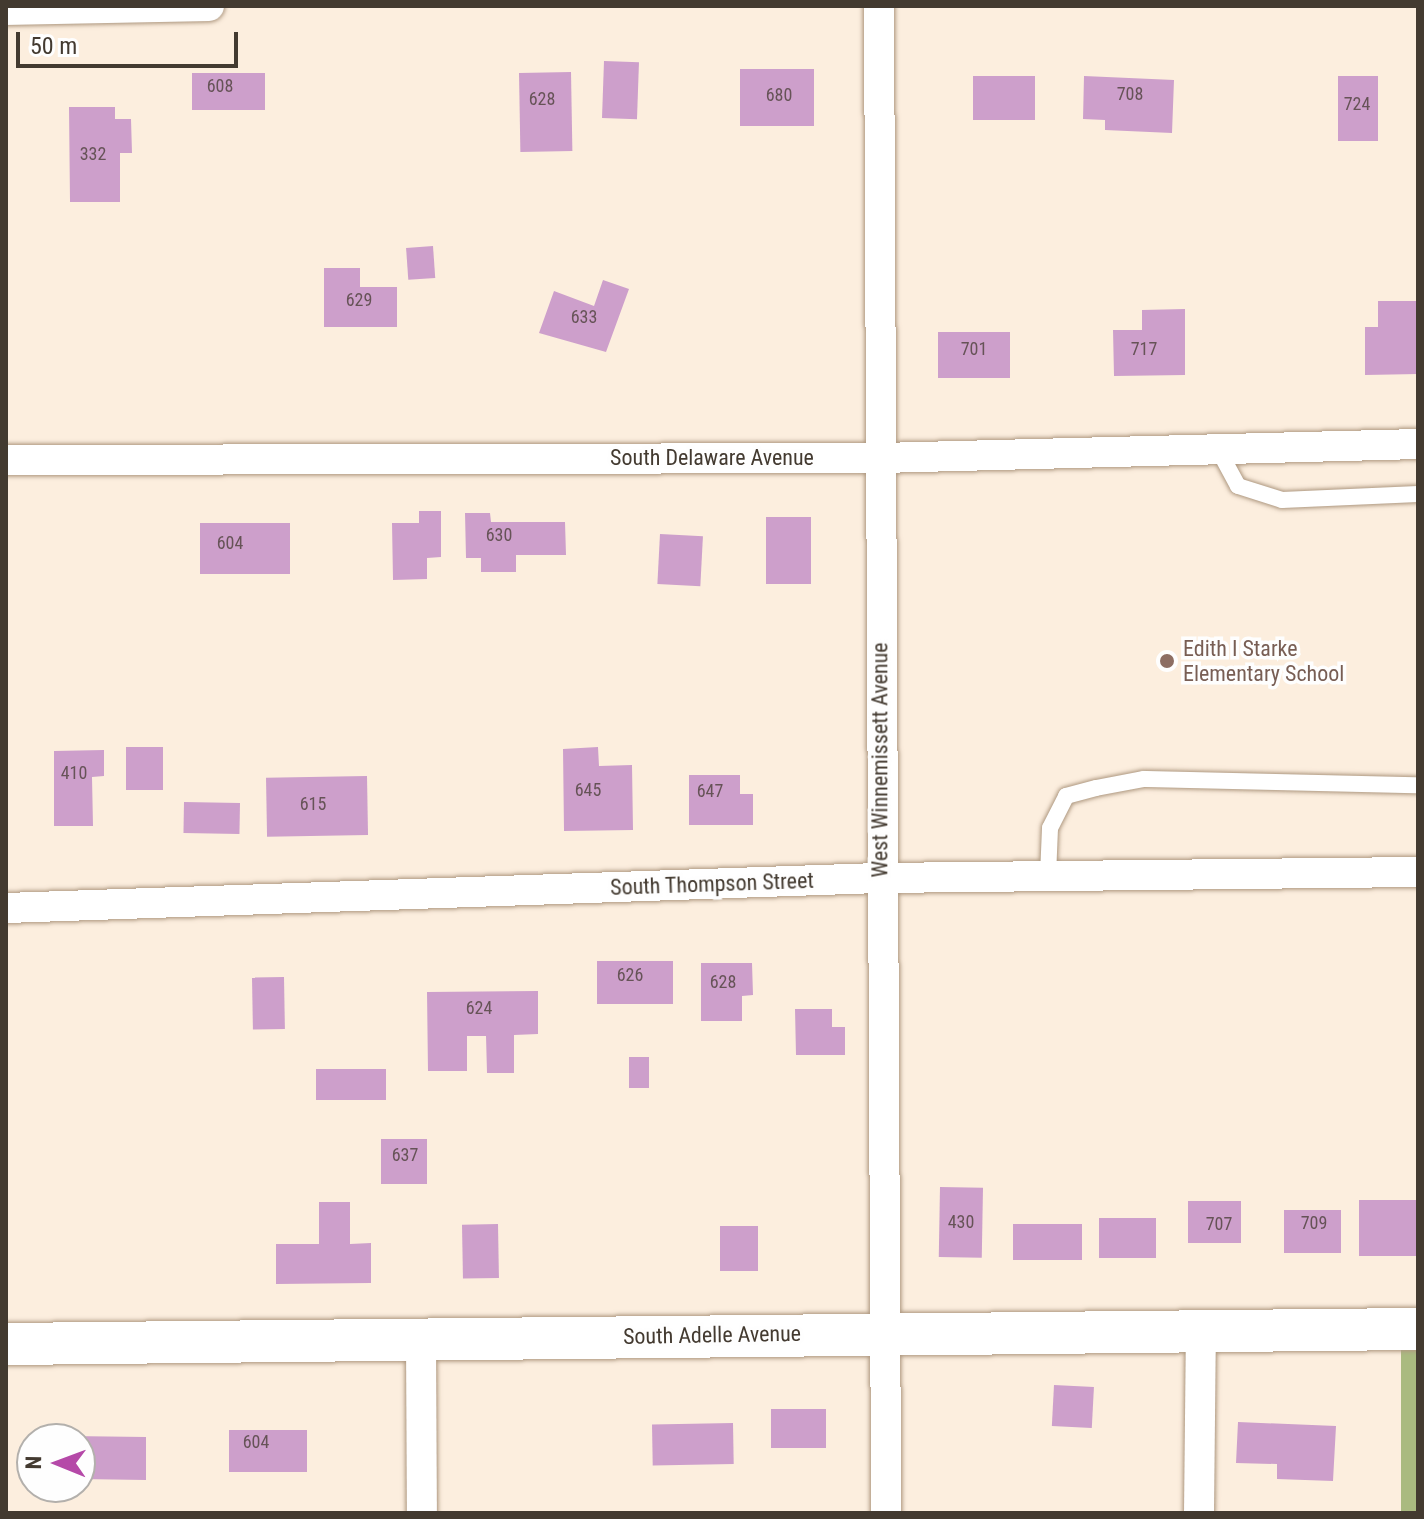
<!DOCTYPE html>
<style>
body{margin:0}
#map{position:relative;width:1424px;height:1519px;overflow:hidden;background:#fceede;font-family:"Roboto Condensed",sans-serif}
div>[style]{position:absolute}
.forest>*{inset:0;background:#aaba80;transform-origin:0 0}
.building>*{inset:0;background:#cd9fcb;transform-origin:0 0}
.roads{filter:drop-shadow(0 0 2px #ae9880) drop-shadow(0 0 2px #ae9880)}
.lane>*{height:16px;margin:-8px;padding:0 8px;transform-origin:8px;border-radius:8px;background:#fff}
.street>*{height:30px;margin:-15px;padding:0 15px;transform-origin:15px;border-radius:15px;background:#fff}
.secondary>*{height:42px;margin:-21px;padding:0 21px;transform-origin:21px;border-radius:21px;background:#fff}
.dots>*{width:22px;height:22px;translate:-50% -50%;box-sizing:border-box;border:4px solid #fefefe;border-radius:50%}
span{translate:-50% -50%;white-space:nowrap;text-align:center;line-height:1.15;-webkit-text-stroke:7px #fefefe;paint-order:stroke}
.number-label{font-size:18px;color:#665357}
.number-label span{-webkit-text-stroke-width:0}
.street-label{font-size:22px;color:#433a30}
.education-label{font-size:22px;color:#785e54}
.left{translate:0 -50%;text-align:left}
.frame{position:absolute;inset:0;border:8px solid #433a30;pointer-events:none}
.north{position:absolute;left:16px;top:1423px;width:80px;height:80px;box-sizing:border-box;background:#fefefe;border:2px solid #b3b0ac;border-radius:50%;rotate:271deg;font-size:22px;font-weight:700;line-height:32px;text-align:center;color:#433a30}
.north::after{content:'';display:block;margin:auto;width:28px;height:36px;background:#b549a8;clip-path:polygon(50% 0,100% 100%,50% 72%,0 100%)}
.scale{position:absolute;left:16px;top:32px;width:222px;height:36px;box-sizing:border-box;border:4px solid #433a30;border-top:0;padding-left:10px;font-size:24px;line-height:28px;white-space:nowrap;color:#433a30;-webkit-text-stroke:6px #fefefe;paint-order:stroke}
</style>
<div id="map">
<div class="forest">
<i style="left:1401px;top:1344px;width:17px;height:169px"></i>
</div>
<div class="building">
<i style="left:604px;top:61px;width:35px;height:57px;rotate:2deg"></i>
<i style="left:740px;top:69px;width:74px;height:57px"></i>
<i style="left:571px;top:72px;width:79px;height:52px;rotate:89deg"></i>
<i style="left:265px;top:73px;width:37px;height:73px;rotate:90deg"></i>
<i style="left:1035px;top:76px;width:44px;height:62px;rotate:90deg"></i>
<i style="clip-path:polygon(1084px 76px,1174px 80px,1172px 133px,1105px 130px,1105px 120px,1083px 119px)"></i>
<i style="left:1338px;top:76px;width:40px;height:65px"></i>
<i style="clip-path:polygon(69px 107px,115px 107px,115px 119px,131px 119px,132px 153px,120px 153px,120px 202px,70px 202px)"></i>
<i style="left:433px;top:246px;width:32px;height:27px;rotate:86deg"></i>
<i style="clip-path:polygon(324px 268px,360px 268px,360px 287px,397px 287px,397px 327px,324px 327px)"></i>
<i style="clip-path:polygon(603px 280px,629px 289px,606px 352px,539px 333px,554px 291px,594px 306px)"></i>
<i style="clip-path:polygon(1378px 301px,1418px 301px,1418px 374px,1365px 375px,1365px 327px,1378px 327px)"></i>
<i style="clip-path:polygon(1185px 309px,1185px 375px,1114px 376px,1113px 330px,1142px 330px,1142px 310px)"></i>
<i style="left:1010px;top:332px;width:46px;height:72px;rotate:90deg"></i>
<i style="clip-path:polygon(419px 511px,441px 511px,441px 557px,427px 558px,427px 579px,393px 580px,392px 523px,419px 523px)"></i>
<i style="clip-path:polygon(465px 513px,490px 513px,491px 522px,565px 522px,566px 555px,516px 555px,516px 572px,481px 572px,481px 558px,466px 558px)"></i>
<i style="left:766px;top:517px;width:45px;height:67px"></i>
<i style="left:290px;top:523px;width:51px;height:90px;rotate:90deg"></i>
<i style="left:660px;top:534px;width:43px;height:50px;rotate:3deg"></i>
<i style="left:126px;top:747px;width:37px;height:43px"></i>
<i style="clip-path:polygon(598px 747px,599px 766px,632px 765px,633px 830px,564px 831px,563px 749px)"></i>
<i style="clip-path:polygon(104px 750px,104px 776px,92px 777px,93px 826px,54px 826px,54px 751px)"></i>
<i style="clip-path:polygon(689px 775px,740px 775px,740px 794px,753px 794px,753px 825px,689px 825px)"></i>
<i style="left:367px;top:776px;width:59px;height:101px;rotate:89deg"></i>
<i style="left:184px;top:802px;width:56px;height:31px;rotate:1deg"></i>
<i style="left:597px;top:961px;width:76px;height:43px"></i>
<i style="clip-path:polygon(701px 963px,752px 963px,753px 995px,742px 996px,742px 1021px,701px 1021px)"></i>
<i style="left:284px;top:977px;width:52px;height:32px;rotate:89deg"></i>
<i style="clip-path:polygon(538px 991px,538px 1034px,514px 1035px,514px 1073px,487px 1073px,486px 1036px,467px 1036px,467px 1071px,428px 1071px,427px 992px)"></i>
<i style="clip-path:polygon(795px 1009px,832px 1009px,832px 1027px,845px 1027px,845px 1055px,796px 1055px)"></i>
<i style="left:629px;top:1057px;width:20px;height:31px"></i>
<i style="left:386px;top:1069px;width:31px;height:70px;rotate:90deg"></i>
<i style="left:381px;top:1139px;width:46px;height:45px"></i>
<i style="left:940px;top:1187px;width:43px;height:70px;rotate:1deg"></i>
<i style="left:1418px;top:1200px;width:56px;height:59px;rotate:90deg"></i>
<i style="left:1188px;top:1201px;width:53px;height:42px"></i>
<i style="clip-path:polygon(319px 1202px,350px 1202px,350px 1244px,371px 1243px,371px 1283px,276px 1284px,276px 1244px,319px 1244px)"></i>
<i style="left:1284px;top:1210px;width:57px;height:43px"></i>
<i style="left:1099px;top:1218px;width:57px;height:40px"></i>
<i style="left:498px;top:1224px;width:54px;height:36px;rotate:89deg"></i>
<i style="left:1013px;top:1224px;width:69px;height:36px"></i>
<i style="left:720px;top:1226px;width:38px;height:45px"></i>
<i style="left:1054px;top:1385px;width:40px;height:41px;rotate:3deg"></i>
<i style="left:826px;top:1409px;width:39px;height:55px;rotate:90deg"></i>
<i style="clip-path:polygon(1238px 1422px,1336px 1426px,1333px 1481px,1277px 1479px,1277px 1464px,1236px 1463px)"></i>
<i style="left:733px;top:1423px;width:41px;height:81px;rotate:89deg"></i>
<i style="left:229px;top:1430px;width:78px;height:42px"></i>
<i style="clip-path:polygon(69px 1436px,146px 1437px,146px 1480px,80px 1479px,80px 1439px)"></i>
</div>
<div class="roads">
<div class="lane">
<i style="left:1218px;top:449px;width:42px;rotate:61.6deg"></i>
<i style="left:1238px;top:486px;width:46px;rotate:17.7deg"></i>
<i style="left:1282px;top:500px;width:136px;rotate:-2.5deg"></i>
<i style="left:1048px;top:876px;width:48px;rotate:-87.6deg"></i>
<i style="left:1050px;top:828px;width:36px;rotate:-63deg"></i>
<i style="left:1066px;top:796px;width:31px;rotate:-15deg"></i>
<i style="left:1096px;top:788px;width:49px;rotate:-10.6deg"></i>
<i style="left:1144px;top:779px;width:274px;rotate:1.3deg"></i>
</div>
<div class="street">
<i style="left:879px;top:6px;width:1507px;rotate:89.73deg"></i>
<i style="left:6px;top:10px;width:203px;rotate:-1.1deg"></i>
<i style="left:6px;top:460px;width:875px;rotate:-0.13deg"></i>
<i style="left:881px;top:458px;width:537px;rotate:-1.49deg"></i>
<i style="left:6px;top:908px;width:875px;rotate:-1.97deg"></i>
<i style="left:880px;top:878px;width:538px;rotate:-0.64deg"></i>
<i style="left:421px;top:1340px;width:173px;rotate:89.7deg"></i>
<i style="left:1199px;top:1513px;width:183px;rotate:-89.4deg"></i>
</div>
<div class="secondary">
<i style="left:6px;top:1344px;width:1412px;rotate:-0.61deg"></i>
</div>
</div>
<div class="dots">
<i style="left:1167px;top:661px;background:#8d6e63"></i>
</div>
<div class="number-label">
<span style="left:220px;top:86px">608</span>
<span style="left:1130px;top:94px">708</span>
<span style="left:779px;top:95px">680</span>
<span style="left:542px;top:99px">628</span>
<span style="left:1357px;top:104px">724</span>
<span style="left:93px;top:154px">332</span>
<span style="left:359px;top:300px">629</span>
<span style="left:584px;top:317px">633</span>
<span style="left:974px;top:349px">701</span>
<span style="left:1144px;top:349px">717</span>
<span style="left:499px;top:535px">630</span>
<span style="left:230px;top:543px">604</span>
<span style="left:74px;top:773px">410</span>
<span style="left:588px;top:790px">645</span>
<span style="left:710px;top:791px">647</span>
<span style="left:313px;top:804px">615</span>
<span style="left:630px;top:975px">626</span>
<span style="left:723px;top:982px">628</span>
<span style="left:479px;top:1008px">624</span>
<span style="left:405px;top:1155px">637</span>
<span style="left:961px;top:1222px">430</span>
<span style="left:1314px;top:1223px">709</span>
<span style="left:1219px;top:1224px">707</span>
<span style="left:256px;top:1442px">604</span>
</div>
<div class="street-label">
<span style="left:712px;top:458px">South Delaware Avenue</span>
<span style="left:880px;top:760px;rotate:-90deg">West Winnemissett Avenue</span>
<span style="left:712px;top:884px;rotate:-2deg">South Thompson Street</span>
<span style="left:712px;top:1335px;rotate:-1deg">South Adelle Avenue</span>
</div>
<div class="education-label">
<span class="left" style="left:1183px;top:661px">Edith I Starke<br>Elementary School</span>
</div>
<div class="frame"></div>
<div class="north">N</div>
<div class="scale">50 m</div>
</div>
